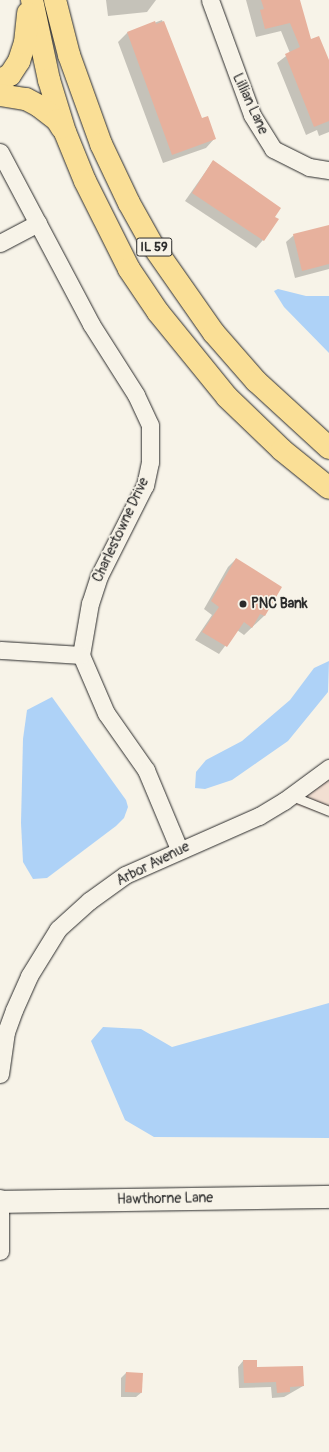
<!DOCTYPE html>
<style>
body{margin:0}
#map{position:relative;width:329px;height:1452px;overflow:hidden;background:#f7f3e8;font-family:Pangolin,sans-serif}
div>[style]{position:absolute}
.built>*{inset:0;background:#f2dfd2}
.water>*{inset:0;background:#aed2f7}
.shadow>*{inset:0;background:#0003}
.building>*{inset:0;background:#e7b19d;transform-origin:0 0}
.roads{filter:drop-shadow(0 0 1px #2b2b2b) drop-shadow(0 0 1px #2b2b2b)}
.service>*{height:9px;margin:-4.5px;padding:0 4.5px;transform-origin:4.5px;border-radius:4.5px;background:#f7f3e8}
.minor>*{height:17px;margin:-8.5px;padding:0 8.5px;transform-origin:8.5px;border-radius:8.5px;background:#f7f3e8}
.tertiary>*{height:22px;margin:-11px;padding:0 11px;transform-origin:11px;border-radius:11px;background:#f7f3e8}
.primary>*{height:22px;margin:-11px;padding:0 11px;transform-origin:11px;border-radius:11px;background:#fadf96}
.dots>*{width:11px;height:11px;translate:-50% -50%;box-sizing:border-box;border:2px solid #f7f3e8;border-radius:50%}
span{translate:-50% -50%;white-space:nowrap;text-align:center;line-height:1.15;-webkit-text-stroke:3.5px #f7f3e8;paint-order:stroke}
.shield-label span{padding:1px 3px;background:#f7f3e8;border:1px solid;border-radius:3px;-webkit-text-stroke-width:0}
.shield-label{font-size:13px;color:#2b2b2b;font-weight:700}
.street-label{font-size:14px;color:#2b2b2b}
.poi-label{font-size:14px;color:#2b2b2b;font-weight:700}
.left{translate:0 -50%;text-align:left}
</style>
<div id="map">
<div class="built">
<i style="clip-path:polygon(329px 767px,329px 816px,284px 801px)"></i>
</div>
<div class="water">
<i style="clip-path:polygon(278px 289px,306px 296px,329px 296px,329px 353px,284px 307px,274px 291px)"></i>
<i style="clip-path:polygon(329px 661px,328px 692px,288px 741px,232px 780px,205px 789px,195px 788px,196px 772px,206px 760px,242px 741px,290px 700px,314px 668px)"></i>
<i style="clip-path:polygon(52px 697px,126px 800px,128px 807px,124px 818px,116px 826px,47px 878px,33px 879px,23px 862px,21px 823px,23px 739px,27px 710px)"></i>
<i style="clip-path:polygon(329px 1003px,329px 1138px,154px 1137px,125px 1120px,91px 1041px,103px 1027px,141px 1029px,172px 1047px)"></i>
</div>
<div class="shadow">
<i style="clip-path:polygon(106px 0,156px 0,147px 12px,108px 16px)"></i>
<i style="clip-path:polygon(246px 0,299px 0,310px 40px,329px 63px,329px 132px,319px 136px,317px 130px,306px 135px,277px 63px,290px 53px,281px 31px,256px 37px)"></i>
<i style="clip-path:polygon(162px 20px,201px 119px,215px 138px,206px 148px,163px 163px,118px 42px,127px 33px)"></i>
<i style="clip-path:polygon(213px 161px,263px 240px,256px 248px,185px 201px)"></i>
<i style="clip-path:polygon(329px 226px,329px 269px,295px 278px,286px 242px,294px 235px)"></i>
<i style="clip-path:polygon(236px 559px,280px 588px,264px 616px,244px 635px,237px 630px,219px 654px,195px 640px,212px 615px,204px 609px,228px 567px)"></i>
<i style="clip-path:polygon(243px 1361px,256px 1368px,303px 1386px,284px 1397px,272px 1398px,271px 1387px,239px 1388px,238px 1367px)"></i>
<i style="clip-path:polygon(126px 1373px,142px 1392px,136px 1397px,121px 1397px,121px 1378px)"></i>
</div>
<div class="building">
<i style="clip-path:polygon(261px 0,300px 0,311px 39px,319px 36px,329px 60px,329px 121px,314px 127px,285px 54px,300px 47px,290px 23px,265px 29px,260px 10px,264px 9px)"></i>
<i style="clip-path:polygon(155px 21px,156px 24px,164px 21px,202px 118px,208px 116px,216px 139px,172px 155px,127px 32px)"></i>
<i style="clip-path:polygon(213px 160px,281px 208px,275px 217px,279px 219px,264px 241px,192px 193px)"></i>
<i style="clip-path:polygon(329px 225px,329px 264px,302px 271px,293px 234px)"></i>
<i style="clip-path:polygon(236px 558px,282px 587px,265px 616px,260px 614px,252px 628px,244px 622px,227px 647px,202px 632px,219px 607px,211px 601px)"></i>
<i style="clip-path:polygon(243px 1360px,257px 1360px,257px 1367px,303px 1366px,304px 1386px,290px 1387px,290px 1392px,277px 1393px,276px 1382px,244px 1383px)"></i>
<i style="left:126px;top:1372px;width:17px;height:20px;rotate:3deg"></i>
</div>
<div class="roads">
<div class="service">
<i style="left:292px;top:796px;width:40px;rotate:22deg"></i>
</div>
<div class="minor">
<i style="left:210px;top:0;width:122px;rotate:69.9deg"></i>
<i style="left:252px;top:115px;width:40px;rotate:58deg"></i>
<i style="left:273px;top:149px;width:40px;rotate:26.6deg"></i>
<i style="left:309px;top:167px;width:20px;rotate:9deg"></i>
<i style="left:0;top:152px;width:195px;rotate:62.1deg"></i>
<i style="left:91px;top:324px;width:84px;rotate:57.6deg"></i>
<i style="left:136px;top:395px;width:33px;rotate:65deg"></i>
<i style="left:150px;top:425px;width:37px;rotate:90deg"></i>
<i style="left:150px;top:462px;width:24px;rotate:102deg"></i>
<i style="left:145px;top:485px;width:102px;rotate:116.8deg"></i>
<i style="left:99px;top:576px;width:28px;rotate:108deg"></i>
<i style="left:90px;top:603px;width:53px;rotate:99.8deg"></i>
<i style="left:81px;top:655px;width:63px;rotate:66.7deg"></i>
<i style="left:106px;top:713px;width:70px;rotate:54.9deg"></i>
<i style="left:146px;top:770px;width:86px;rotate:67.3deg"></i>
<i style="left:0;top:243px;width:43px;rotate:-27.8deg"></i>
<i style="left:0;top:650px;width:81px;rotate:3.5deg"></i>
<i style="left:0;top:1074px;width:42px;rotate:-81.9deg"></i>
<i style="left:6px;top:1032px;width:23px;rotate:-70deg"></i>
<i style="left:14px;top:1010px;width:37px;rotate:-66deg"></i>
<i style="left:29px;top:976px;width:55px;rotate:-58.3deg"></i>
<i style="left:58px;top:929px;width:42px;rotate:-42.1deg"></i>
<i style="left:89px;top:901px;width:44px;rotate:-35.8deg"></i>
<i style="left:125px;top:875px;width:146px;rotate:-23.8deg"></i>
<i style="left:259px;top:816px;width:29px;rotate:-31deg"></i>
<i style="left:284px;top:801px;width:56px;rotate:-36.3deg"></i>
<i style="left:0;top:1198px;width:53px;rotate:90deg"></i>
</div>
<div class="tertiary">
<i style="left:0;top:1202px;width:329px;rotate:-0.9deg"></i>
</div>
<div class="primary">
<i style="left:32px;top:0;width:82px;rotate:78deg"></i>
<i style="left:49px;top:80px;width:54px;rotate:72.9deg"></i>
<i style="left:65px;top:132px;width:53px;rotate:67.8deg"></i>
<i style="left:85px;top:181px;width:98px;rotate:63.4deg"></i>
<i style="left:129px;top:269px;width:52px;rotate:56deg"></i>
<i style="left:158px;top:312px;width:109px;rotate:50.9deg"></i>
<i style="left:227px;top:397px;width:76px;rotate:43.9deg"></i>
<i style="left:282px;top:450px;width:60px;rotate:39deg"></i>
<i style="left:55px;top:0;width:57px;rotate:75.7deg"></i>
<i style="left:69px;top:55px;width:95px;rotate:70.2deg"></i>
<i style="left:101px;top:144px;width:65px;rotate:64.6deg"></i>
<i style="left:129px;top:203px;width:49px;rotate:60.8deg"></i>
<i style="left:153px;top:246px;width:106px;rotate:55deg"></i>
<i style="left:214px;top:333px;width:64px;rotate:48.8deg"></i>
<i style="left:256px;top:381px;width:99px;rotate:42.5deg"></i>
<i style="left:0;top:80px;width:11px;rotate:-27deg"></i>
<i style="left:10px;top:75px;width:17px;rotate:-57deg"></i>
<i style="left:19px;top:61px;width:19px;rotate:-72deg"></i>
<i style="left:25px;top:43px;width:30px;rotate:-84deg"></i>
<i style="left:0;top:95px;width:26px;rotate:9deg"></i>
<i style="left:26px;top:99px;width:15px;rotate:28deg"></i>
<i style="left:39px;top:106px;width:23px;rotate:38deg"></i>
<i style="left:57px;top:120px;width:9px;rotate:58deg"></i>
</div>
</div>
<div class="dots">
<i style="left:243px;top:604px;background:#2b2b2b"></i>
</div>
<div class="shield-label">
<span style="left:154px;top:247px">IL 59</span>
</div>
<div class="street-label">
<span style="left:250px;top:104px;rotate:65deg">Lillian Lane</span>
<span style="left:121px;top:530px;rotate:-65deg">Charlestowne Drive</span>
<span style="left:153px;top:864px;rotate:-27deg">Arbor Avenue</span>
<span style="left:165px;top:1199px;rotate:-1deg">Hawthorne Lane</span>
</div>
<div class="poi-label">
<span class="left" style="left:251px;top:604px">PNC Bank</span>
</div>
</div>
